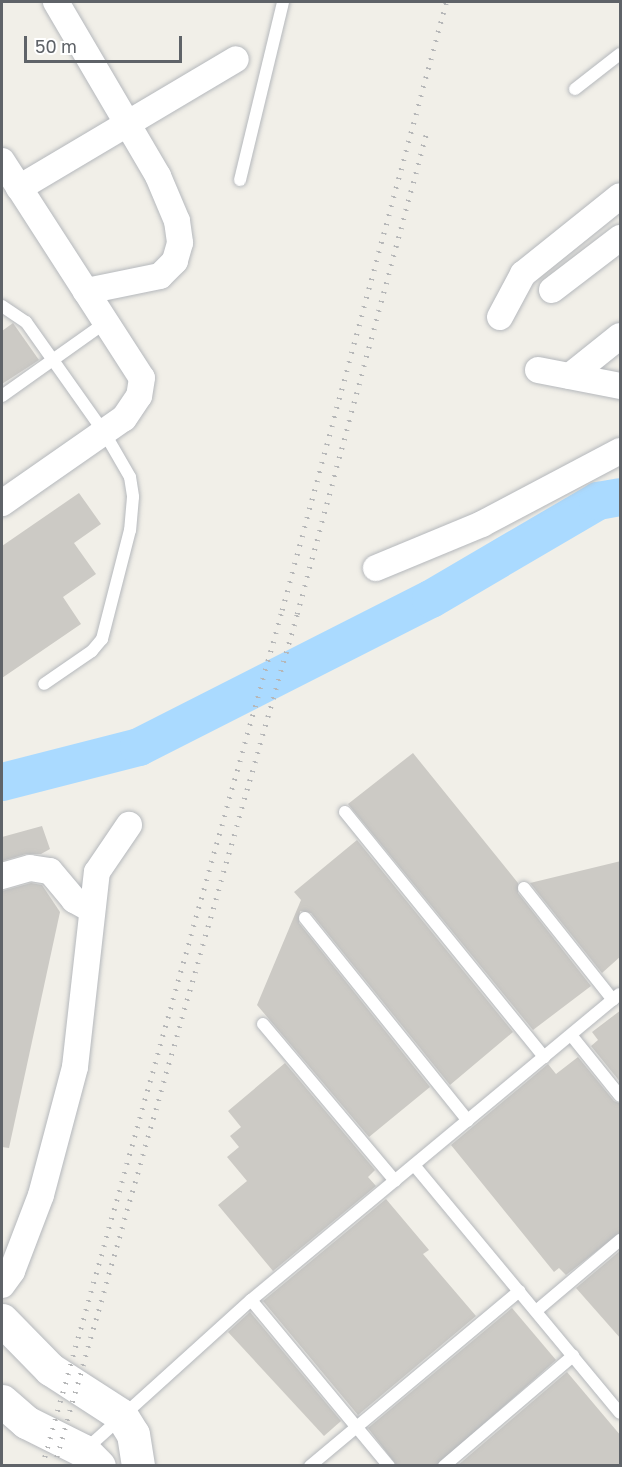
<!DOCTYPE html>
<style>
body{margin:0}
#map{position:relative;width:622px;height:1467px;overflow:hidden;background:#f1efe8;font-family:"Golos Text",sans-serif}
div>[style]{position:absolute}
.river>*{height:38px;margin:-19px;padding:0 19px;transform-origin:19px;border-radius:19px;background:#aadaff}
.building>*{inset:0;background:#cccac5}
.roads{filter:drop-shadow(0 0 2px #b5b8bc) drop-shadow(0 0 2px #b5b8bc)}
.lane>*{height:12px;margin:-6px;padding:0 6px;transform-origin:6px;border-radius:6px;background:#fff}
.street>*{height:26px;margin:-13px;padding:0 13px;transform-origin:13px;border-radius:13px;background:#fff}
.secondary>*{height:33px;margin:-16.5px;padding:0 16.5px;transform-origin:16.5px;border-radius:16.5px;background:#fff}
.rail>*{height:4.5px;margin-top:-2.25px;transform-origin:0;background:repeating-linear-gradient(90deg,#b6b7b8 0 1.5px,transparent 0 9.5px)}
span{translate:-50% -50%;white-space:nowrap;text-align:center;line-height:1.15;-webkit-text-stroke:4.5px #fff;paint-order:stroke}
.frame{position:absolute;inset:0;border:3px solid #5f6368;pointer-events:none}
.scale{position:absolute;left:24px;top:36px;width:158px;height:27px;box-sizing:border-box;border:3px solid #5f6368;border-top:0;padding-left:8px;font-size:18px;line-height:21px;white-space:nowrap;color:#5f6368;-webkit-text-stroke:4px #fff;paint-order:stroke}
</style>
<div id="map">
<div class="river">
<i style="left:2px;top:782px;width:141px;rotate:-14.3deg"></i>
<i style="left:139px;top:747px;width:327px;rotate:-26.9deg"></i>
<i style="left:431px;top:599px;width:194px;rotate:-30.4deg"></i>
<i style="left:598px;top:501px;width:22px;rotate:-10deg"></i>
</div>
<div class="building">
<i style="clip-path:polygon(13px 323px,39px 360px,2px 384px,2px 331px)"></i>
<i style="clip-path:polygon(79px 493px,101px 524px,74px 543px,96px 574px,63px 597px,81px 624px,2px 678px,2px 546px)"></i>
<i style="clip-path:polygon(413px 753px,518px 883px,518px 893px,591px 986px,533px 1030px,348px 804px)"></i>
<i style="clip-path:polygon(42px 826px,50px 849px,41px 854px,26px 854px,2px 861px,2px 837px)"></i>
<i style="clip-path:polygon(357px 840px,513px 1032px,450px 1085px,311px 913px,300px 911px,299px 923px,430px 1087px,369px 1137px,257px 1005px,301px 900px,294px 892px)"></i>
<i style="clip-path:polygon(621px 861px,621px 956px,602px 973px,530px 883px)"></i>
<i style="clip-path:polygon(31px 883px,42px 885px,60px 912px,9px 1148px,2px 1147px,2px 891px)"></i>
<i style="clip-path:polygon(621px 1010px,621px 1083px,591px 1046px,598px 1040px,592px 1032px)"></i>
<i style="clip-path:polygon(578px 1057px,614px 1101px,621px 1104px,621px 1232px,566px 1275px,559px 1268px,554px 1272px,451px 1145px,548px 1064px,556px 1074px)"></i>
<i style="clip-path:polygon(285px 1063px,375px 1170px,368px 1177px,376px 1186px,273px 1271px,218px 1205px,247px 1181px,227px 1157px,239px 1147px,230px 1136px,241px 1127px,228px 1111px)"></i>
<i style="clip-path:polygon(386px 1199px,429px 1250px,423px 1254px,476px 1316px,358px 1415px,263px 1301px)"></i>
<i style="clip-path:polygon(621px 1250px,621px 1339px,576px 1288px)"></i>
<i style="clip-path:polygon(512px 1308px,556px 1360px,436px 1466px,397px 1466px,368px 1428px)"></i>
<i style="clip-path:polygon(250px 1312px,341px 1421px,324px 1436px,228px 1332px)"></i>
<i style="clip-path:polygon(567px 1372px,621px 1436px,621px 1466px,457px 1466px)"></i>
</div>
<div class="roads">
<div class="lane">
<i style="left:575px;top:89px;width:57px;rotate:-37.9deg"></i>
<i style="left:240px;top:180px;width:183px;rotate:-76.4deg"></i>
<i style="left:2px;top:306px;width:29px;rotate:34deg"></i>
<i style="left:26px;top:322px;width:135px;rotate:54.7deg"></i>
<i style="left:104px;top:432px;width:52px;rotate:60deg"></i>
<i style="left:130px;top:477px;width:20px;rotate:81deg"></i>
<i style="left:133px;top:497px;width:33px;rotate:95deg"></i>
<i style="left:130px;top:530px;width:113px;rotate:104.4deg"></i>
<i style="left:102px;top:639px;width:16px;rotate:130deg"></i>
<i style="left:92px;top:651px;width:58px;rotate:145.5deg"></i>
<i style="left:2px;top:396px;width:128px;rotate:-35.4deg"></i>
<i style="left:345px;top:812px;width:316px;rotate:50.9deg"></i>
<i style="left:524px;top:888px;width:143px;rotate:51.5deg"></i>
<i style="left:305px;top:918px;width:260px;rotate:51.2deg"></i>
<i style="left:263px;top:1024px;width:205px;rotate:49.9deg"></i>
<i style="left:571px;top:1035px;width:78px;rotate:51.2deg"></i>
<i style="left:414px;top:1165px;width:322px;rotate:50.3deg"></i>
<i style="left:251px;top:1300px;width:216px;rotate:50.3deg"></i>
<i style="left:536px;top:1311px;width:110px;rotate:-40.2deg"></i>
<i style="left:85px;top:1450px;width:224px;rotate:-42.1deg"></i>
<i style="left:251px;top:1300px;width:479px;rotate:-39.7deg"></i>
<i style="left:310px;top:1466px;width:273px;rotate:-39.9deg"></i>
<i style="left:444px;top:1466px;width:170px;rotate:-40.5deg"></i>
</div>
<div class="street">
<i style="left:56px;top:2px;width:202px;rotate:59.6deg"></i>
<i style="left:158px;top:176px;width:49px;rotate:67.1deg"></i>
<i style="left:177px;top:221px;width:22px;rotate:82deg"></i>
<i style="left:180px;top:243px;width:19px;rotate:106deg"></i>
<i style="left:175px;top:261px;width:21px;rotate:135deg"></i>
<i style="left:160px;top:276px;width:76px;rotate:168.5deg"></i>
<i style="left:2px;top:161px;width:258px;rotate:57.2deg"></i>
<i style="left:142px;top:378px;width:18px;rotate:99deg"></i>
<i style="left:139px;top:396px;width:27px;rotate:124deg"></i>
<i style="left:124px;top:418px;width:149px;rotate:145.1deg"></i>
<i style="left:19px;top:188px;width:252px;rotate:-30.7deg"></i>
<i style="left:552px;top:290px;width:86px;rotate:-37.4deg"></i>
<i style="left:500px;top:317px;width:49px;rotate:-61.9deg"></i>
<i style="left:523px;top:274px;width:124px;rotate:-38.8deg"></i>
<i style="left:538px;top:370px;width:84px;rotate:11deg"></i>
<i style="left:570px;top:376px;width:64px;rotate:-38.7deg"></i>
<i style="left:376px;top:568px;width:115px;rotate:-22.5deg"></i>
<i style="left:482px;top:524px;width:156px;rotate:-27.9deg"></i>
<i style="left:2px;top:876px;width:29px;rotate:-16deg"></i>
<i style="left:30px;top:868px;width:20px;rotate:9deg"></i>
<i style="left:50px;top:871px;width:38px;rotate:50deg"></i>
<i style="left:74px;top:900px;width:18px;rotate:29deg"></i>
<i style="left:2px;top:1285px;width:17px;rotate:-54deg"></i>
<i style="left:12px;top:1271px;width:81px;rotate:-69.1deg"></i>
<i style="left:41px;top:1195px;width:132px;rotate:-75.1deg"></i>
<i style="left:75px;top:1067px;width:196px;rotate:-83.6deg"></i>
<i style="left:97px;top:872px;width:57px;rotate:-55.8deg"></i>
</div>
<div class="secondary">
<i style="left:2px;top:1320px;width:69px;rotate:45.6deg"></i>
<i style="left:50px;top:1369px;width:85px;rotate:32.9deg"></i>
<i style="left:121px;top:1415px;width:22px;rotate:58deg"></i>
<i style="left:133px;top:1434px;width:32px;rotate:81deg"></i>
<i style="left:2px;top:1401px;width:32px;rotate:41deg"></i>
<i style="left:26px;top:1422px;width:65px;rotate:26.6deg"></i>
<i style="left:84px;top:1451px;width:21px;rotate:45deg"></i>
</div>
</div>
<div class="rail">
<i style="left:42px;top:1466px;width:889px;rotate:-74.34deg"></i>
<i style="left:282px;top:610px;width:630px;rotate:-74.9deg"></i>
<i style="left:54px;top:1466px;width:886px;rotate:-74.08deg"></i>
<i style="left:297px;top:614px;width:500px;rotate:-74.94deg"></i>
</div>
<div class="frame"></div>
<div class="scale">50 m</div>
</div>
